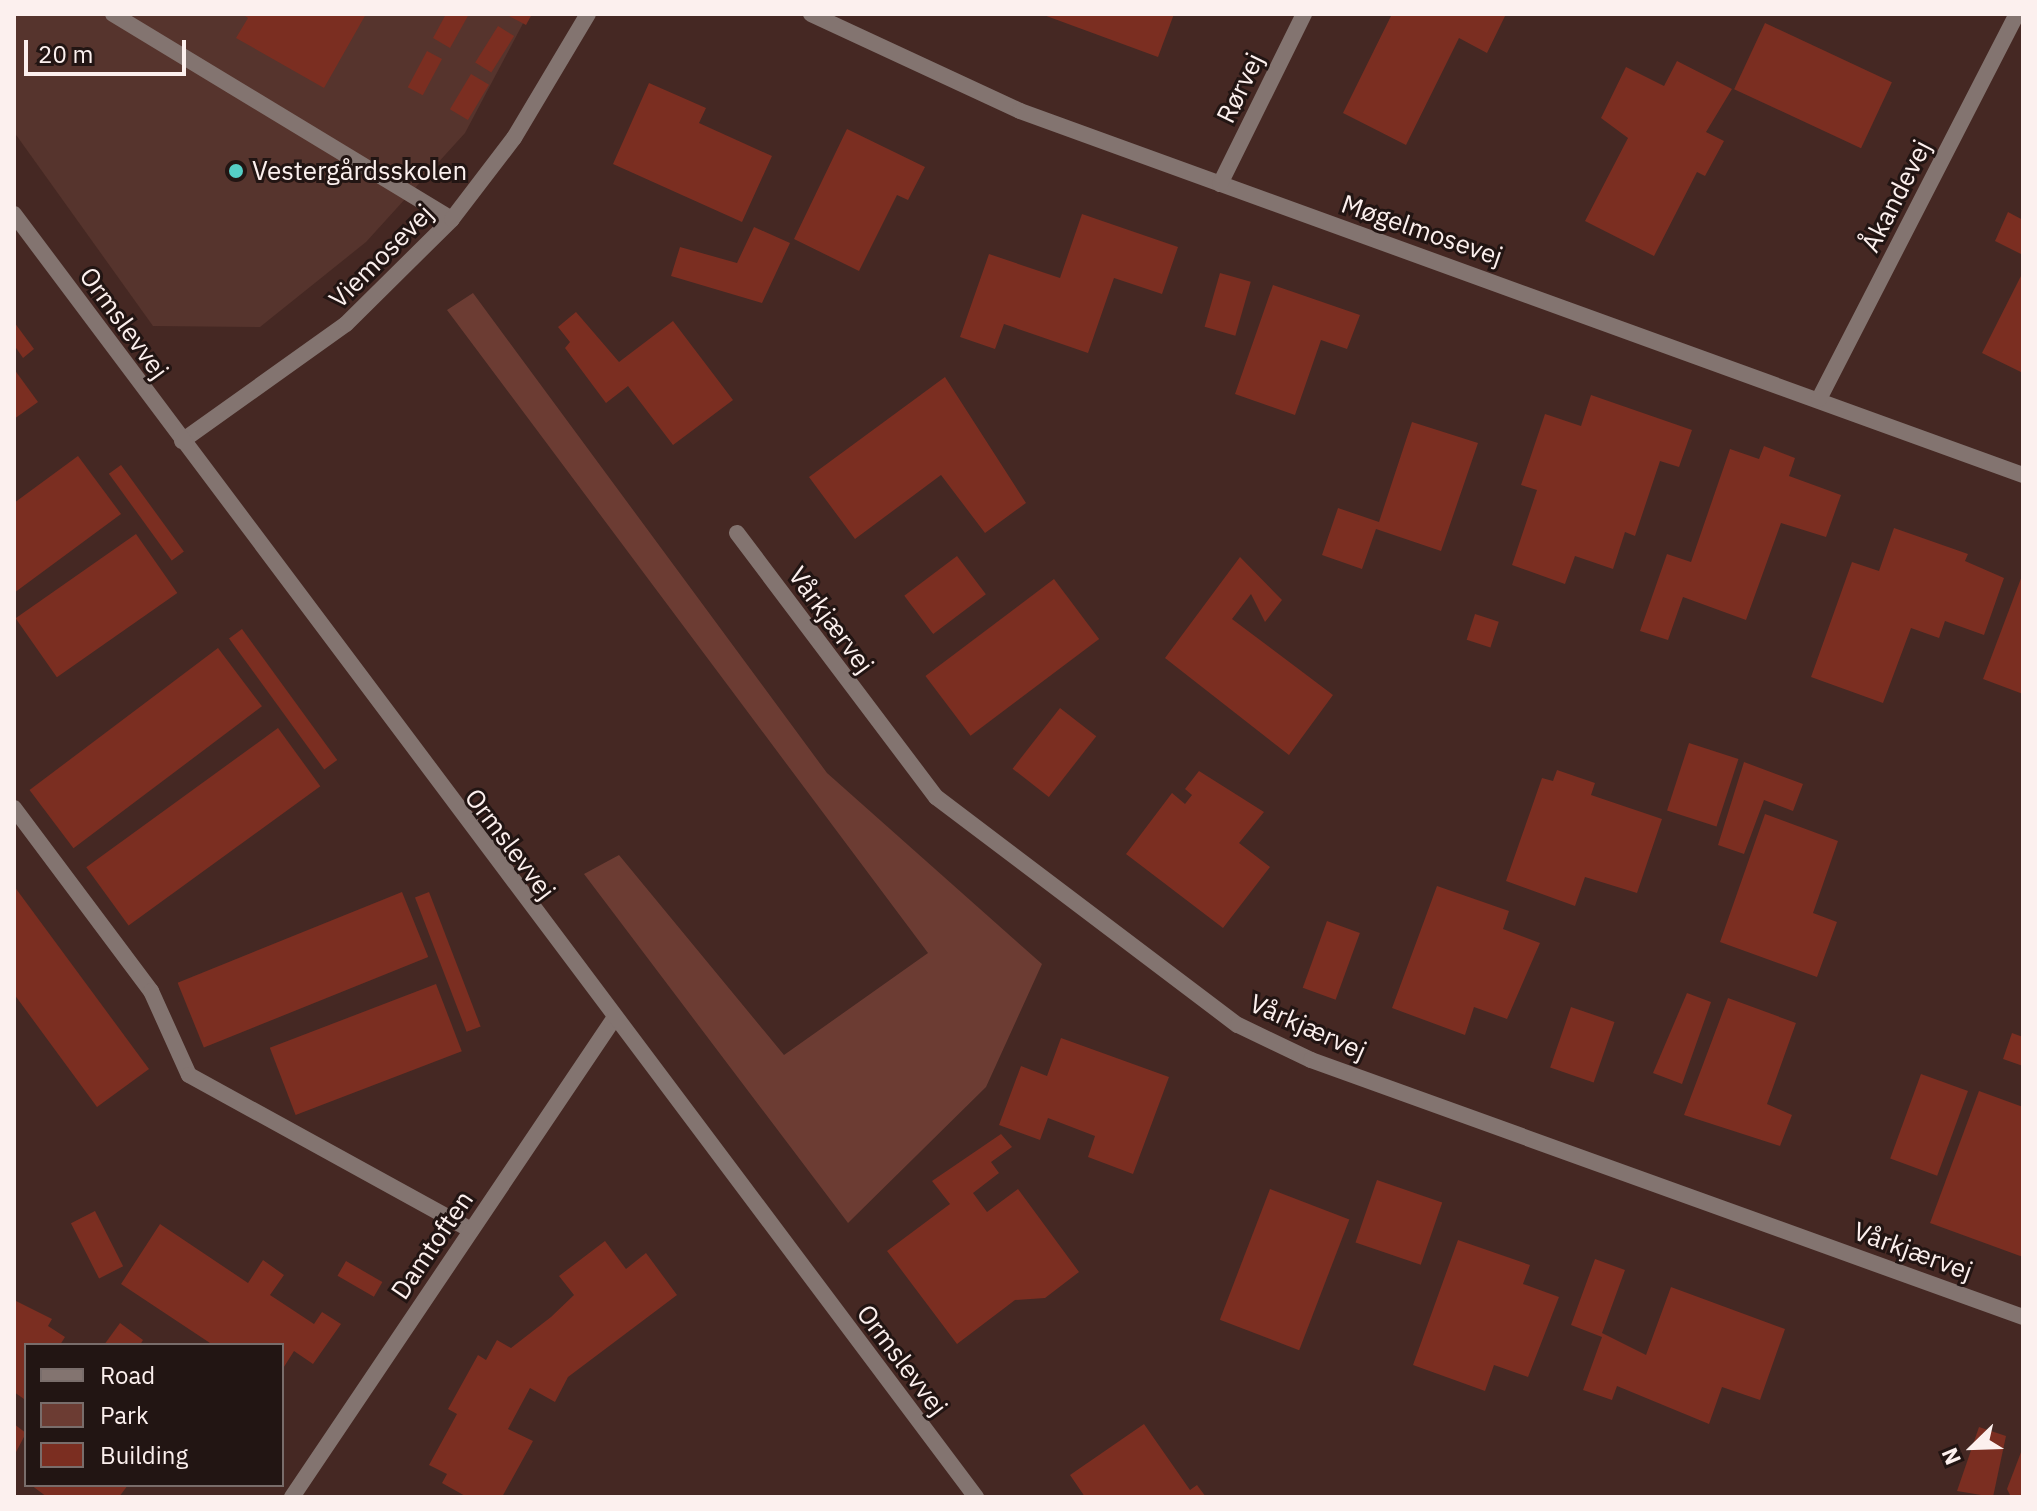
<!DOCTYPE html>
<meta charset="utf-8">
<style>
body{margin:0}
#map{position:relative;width:2037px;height:1511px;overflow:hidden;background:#452823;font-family:"IBM Plex Sans",sans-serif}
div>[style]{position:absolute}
.built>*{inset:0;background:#56342d}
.green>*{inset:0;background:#6c3c33}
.building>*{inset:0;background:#7b2e21;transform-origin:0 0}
.service>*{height:16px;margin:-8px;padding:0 8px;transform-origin:8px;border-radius:8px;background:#837470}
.minor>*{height:16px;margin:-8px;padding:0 8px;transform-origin:8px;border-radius:8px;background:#837470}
.tertiary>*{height:16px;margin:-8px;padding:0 8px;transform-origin:8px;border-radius:8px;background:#837470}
.dots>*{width:22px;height:22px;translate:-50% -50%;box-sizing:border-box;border:4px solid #221513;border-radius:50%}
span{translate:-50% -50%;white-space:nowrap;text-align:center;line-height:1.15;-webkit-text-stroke:6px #221513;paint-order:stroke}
.street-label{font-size:26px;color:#fcf0ee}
.poi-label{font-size:26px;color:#fcf0ee}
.left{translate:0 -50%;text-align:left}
.frame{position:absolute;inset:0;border:16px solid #fcf0ee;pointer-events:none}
.legend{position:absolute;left:24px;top:1343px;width:260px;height:144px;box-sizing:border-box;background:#221513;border:2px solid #796d6b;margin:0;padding:10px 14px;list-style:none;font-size:24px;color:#fcf0ee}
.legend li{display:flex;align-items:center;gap:16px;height:40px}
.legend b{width:40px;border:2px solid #796d6b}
.north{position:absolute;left:1933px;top:1407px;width:80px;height:80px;-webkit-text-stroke:6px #221513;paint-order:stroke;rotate:247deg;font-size:22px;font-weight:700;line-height:32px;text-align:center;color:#fcf0ee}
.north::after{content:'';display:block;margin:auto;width:28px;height:36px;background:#fcf0ee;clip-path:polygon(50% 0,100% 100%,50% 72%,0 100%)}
.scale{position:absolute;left:24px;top:40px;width:162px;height:36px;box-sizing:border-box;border:4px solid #fcf0ee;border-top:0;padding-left:10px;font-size:24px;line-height:28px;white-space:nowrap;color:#fcf0ee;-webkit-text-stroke:6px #221513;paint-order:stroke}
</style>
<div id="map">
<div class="built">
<i style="clip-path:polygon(14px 14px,528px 14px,465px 133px,366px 242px,260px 327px,153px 326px,14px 132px)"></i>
</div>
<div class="green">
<i style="clip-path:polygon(473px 293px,827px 773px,1042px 964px,986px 1087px,848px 1223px,584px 874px,619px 855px,784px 1055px,928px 953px,447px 310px)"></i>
</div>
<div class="building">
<i style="clip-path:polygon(242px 14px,366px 14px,324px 88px,236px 38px,248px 18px)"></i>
<i style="clip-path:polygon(446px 14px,469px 14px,450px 48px,433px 38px)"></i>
<i style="clip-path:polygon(505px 14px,532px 14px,526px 25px)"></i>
<i style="clip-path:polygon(1041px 14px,1174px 14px,1158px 57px)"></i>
<i style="clip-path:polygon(1392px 14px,1506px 14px,1487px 53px,1459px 38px,1406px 145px,1343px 113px)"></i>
<i style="left:1765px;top:23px;width:140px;height:73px;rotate:25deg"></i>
<i style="left:498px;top:26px;width:19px;height:43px;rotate:32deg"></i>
<i style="left:427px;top:51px;width:17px;height:41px;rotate:28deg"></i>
<i style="clip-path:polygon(1677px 61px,1732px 89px,1706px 132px,1724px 141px,1705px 176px,1697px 172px,1654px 256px,1585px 221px,1628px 138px,1601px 118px,1626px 67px,1664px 86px)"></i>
<i style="left:471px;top:74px;width:21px;height:41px;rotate:31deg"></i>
<i style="clip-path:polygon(649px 83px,706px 108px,699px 123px,772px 156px,742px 222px,613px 164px)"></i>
<i style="clip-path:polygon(847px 129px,925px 167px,908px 200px,897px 195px,859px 271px,794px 239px)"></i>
<i style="clip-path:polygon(2008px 212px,2023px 220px,2023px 255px,1995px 241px)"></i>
<i style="clip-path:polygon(1082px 214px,1178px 247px,1162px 294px,1114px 278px,1088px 353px,1004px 324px,995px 349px,960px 337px,989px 254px,1060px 278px)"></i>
<i style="clip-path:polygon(754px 227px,790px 243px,762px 303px,671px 276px,680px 247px,737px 263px)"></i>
<i style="clip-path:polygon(2023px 272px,2023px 373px,1982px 353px)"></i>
<i style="left:1220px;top:273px;width:32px;height:56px;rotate:16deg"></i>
<i style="clip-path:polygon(1273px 285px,1360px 315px,1347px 349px,1321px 340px,1295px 415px,1235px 394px)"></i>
<i style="clip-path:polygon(576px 312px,619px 362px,673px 321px,733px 400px,673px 445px,628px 386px,606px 403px,565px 348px,570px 342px,558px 327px)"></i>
<i style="clip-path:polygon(14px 322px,34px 349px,23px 358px,14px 345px)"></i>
<i style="clip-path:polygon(14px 369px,38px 402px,14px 419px)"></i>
<i style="clip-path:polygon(945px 377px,1026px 503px,985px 533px,941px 475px,855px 539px,809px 477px)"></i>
<i style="clip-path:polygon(1591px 395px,1692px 430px,1679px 467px,1660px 461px,1635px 536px,1625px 532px,1613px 569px,1575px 556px,1565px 584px,1512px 565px,1537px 490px,1521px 485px,1545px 414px,1581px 426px)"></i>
<i style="clip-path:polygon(1412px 422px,1478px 443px,1441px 551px,1376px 529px,1362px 569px,1322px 555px,1338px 508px,1379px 522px)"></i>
<i style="clip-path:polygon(1764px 446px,1795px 458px,1789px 476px,1841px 495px,1826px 537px,1781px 523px,1746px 620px,1683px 597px,1668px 640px,1640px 631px,1667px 554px,1691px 562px,1730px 449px,1759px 459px)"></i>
<i style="clip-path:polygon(78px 456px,121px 514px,14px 593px,14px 503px)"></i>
<i style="left:121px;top:465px;width:107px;height:15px;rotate:54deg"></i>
<i style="clip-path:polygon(1894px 528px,1968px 554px,1965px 561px,2004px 578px,1984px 635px,1945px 621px,1939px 638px,1911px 628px,1883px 703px,1811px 677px,1852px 562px,1879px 571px)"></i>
<i style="left:136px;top:534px;width:72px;height:147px;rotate:55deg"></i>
<i style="left:957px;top:556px;width:48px;height:66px;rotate:53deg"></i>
<i style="clip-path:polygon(1240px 557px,1282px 600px,1265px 622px,1251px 594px,1232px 619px,1333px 695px,1289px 755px,1165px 658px)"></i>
<i style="clip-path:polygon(2023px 573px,2023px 694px,1983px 679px)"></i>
<i style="left:1054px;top:579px;width:75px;height:161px;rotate:53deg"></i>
<i style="left:1475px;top:614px;width:25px;height:27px;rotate:18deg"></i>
<i style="left:242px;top:629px;width:162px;height:16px;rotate:54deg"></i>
<i style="left:218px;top:648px;width:73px;height:236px;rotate:53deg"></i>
<i style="left:1060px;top:708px;width:46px;height:77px;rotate:38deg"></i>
<i style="left:278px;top:728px;width:72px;height:237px;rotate:54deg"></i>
<i style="left:1689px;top:743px;width:52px;height:71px;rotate:18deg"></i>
<i style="clip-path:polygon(1744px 762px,1803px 784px,1793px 811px,1764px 800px,1744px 854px,1718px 845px)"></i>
<i style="clip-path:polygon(1557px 770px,1595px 783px,1591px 795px,1662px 819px,1637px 893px,1585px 877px,1575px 906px,1506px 881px,1542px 778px,1553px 781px)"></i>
<i style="clip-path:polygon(1199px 771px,1264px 812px,1239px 843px,1270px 867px,1223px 928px,1126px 854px,1172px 793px,1185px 804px,1192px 795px,1185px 789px)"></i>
<i style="clip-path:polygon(1765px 814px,1838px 841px,1813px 913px,1837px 922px,1817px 977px,1720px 942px)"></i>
<i style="clip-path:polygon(14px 886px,149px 1069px,97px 1107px,14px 994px)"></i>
<i style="clip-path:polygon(1437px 886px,1509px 911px,1503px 929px,1540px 943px,1507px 1019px,1474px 1007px,1465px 1035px,1392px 1008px)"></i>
<i style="left:402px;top:892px;width:70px;height:242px;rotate:68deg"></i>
<i style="left:429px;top:892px;width:144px;height:15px;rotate:69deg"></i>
<i style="left:1327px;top:921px;width:35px;height:71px;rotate:20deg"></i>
<i style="left:436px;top:984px;width:72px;height:178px;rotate:69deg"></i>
<i style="clip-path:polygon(1687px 993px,1711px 1002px,1682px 1084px,1653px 1073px)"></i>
<i style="clip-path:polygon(1728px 998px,1796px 1023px,1767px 1104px,1792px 1115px,1780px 1146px,1684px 1115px)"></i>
<i style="left:1571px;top:1007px;width:46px;height:64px;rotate:19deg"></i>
<i style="clip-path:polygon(2012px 1033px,2023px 1037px,2023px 1066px,2003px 1059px)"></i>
<i style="clip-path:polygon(1061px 1038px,1169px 1077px,1133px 1174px,1088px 1157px,1095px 1136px,1048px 1118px,1040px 1140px,999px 1125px,1021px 1066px,1047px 1076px)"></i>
<i style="left:1921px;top:1074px;width:50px;height:90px;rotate:20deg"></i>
<i style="clip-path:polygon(1979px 1091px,2023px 1107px,2023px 1257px,1930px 1223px)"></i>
<i style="clip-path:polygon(1001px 1134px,1012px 1147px,991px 1162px,999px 1173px,973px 1193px,987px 1212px,1018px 1189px,1079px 1272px,1045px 1298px,1015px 1300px,957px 1344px,887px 1251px,950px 1204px,932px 1181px)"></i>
<i style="left:1377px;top:1180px;width:69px;height:66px;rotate:19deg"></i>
<i style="left:1270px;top:1189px;width:85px;height:140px;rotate:21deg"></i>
<i style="left:95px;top:1211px;width:62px;height:27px;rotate:63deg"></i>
<i style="clip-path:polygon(160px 1224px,248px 1283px,263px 1260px,284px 1275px,270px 1295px,314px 1324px,322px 1312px,341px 1324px,313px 1364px,294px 1351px,282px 1370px,282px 1345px,213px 1345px,121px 1284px)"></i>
<i style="clip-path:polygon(1458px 1240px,1530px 1265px,1523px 1284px,1559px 1297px,1528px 1377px,1494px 1365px,1485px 1391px,1413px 1365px)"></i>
<i style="clip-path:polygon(605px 1241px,626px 1269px,646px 1253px,677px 1295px,568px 1377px,555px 1402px,530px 1388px,508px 1429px,533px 1441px,502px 1497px,467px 1497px,442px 1483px,447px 1474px,429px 1465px,457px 1414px,448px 1409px,478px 1355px,486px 1360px,497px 1340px,511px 1348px,551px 1317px,574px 1295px,559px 1276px)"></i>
<i style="clip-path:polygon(1595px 1259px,1625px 1270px,1602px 1333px,1646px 1355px,1671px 1287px,1785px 1329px,1760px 1400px,1722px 1387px,1709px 1424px,1617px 1386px,1612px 1400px,1583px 1390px,1602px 1337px,1571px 1325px)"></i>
<i style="left:346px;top:1261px;width:42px;height:17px;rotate:30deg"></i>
<i style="clip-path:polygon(14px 1300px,52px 1319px,48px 1326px,65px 1337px,60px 1345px,26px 1345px,24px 1399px,14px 1392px)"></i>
<i style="clip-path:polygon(120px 1323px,143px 1340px,140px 1345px,104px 1345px)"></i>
<i style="clip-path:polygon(14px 1424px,26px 1433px,14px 1456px)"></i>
<i style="clip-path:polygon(1144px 1424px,1190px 1490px,1197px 1485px,1206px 1497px,1085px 1497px,1070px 1475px)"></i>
<i style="clip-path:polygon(1979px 1427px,2006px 1436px,1993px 1497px,1957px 1491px)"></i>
<i style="clip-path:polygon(2023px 1447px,2023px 1497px,2011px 1497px,2007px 1489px)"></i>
<i style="clip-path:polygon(31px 1485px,128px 1485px,119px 1497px,47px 1497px)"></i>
</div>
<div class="service">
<i style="left:113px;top:14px;width:396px;rotate:31.2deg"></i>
<i style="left:14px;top:808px;width:229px;rotate:53.2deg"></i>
<i style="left:151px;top:991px;width:92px;rotate:65.7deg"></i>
<i style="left:189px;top:1075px;width:322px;rotate:28.8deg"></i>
</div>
<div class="minor">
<i style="left:811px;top:14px;width:230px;rotate:24.9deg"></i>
<i style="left:1020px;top:111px;width:1067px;rotate:19.95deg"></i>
<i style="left:1220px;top:184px;width:190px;rotate:-63.7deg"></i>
<i style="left:1819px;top:399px;width:433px;rotate:-62.8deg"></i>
<i style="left:182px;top:441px;width:201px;rotate:-35.5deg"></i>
<i style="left:346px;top:324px;width:149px;rotate:-44.7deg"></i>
<i style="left:452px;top:219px;width:102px;rotate:-52.6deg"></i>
<i style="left:514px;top:138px;width:144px;rotate:-59.2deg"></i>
<i style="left:737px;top:533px;width:331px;rotate:53deg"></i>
<i style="left:936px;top:797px;width:378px;rotate:37.1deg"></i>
<i style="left:1238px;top:1025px;width:81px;rotate:25.6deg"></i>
<i style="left:1311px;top:1060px;width:757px;rotate:19.85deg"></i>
<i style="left:292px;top:1497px;width:575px;rotate:-56.06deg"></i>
</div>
<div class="tertiary">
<i style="left:14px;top:214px;width:1604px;rotate:53.14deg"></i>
</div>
<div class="dots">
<i style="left:236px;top:171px;background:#55cec6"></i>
</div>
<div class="street-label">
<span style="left:1240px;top:88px;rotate:-64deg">Rørvej</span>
<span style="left:1896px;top:196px;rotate:-63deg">Åkandevej</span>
<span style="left:1422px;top:230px;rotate:19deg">Møgelmosevej</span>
<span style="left:381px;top:256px;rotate:-45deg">Viemosevej</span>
<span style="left:124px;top:323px;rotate:54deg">Ormslevvej</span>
<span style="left:831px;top:620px;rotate:54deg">Vårkjærvej</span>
<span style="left:510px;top:844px;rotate:53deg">Ormslevvej</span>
<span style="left:1308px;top:1027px;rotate:24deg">Vårkjærvej</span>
<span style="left:432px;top:1245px;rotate:-56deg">Damtoften</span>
<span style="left:1913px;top:1251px;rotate:20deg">Vårkjærvej</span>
<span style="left:902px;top:1360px;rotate:53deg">Ormslevvej</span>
</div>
<div class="poi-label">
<span class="left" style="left:252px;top:171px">Vestergårdsskolen</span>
</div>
<div class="frame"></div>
<ul class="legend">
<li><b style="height:10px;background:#837470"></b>Road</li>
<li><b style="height:22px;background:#6c3c33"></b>Park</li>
<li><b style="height:22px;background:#7b2e21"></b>Building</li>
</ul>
<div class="north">N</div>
<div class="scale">20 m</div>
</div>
